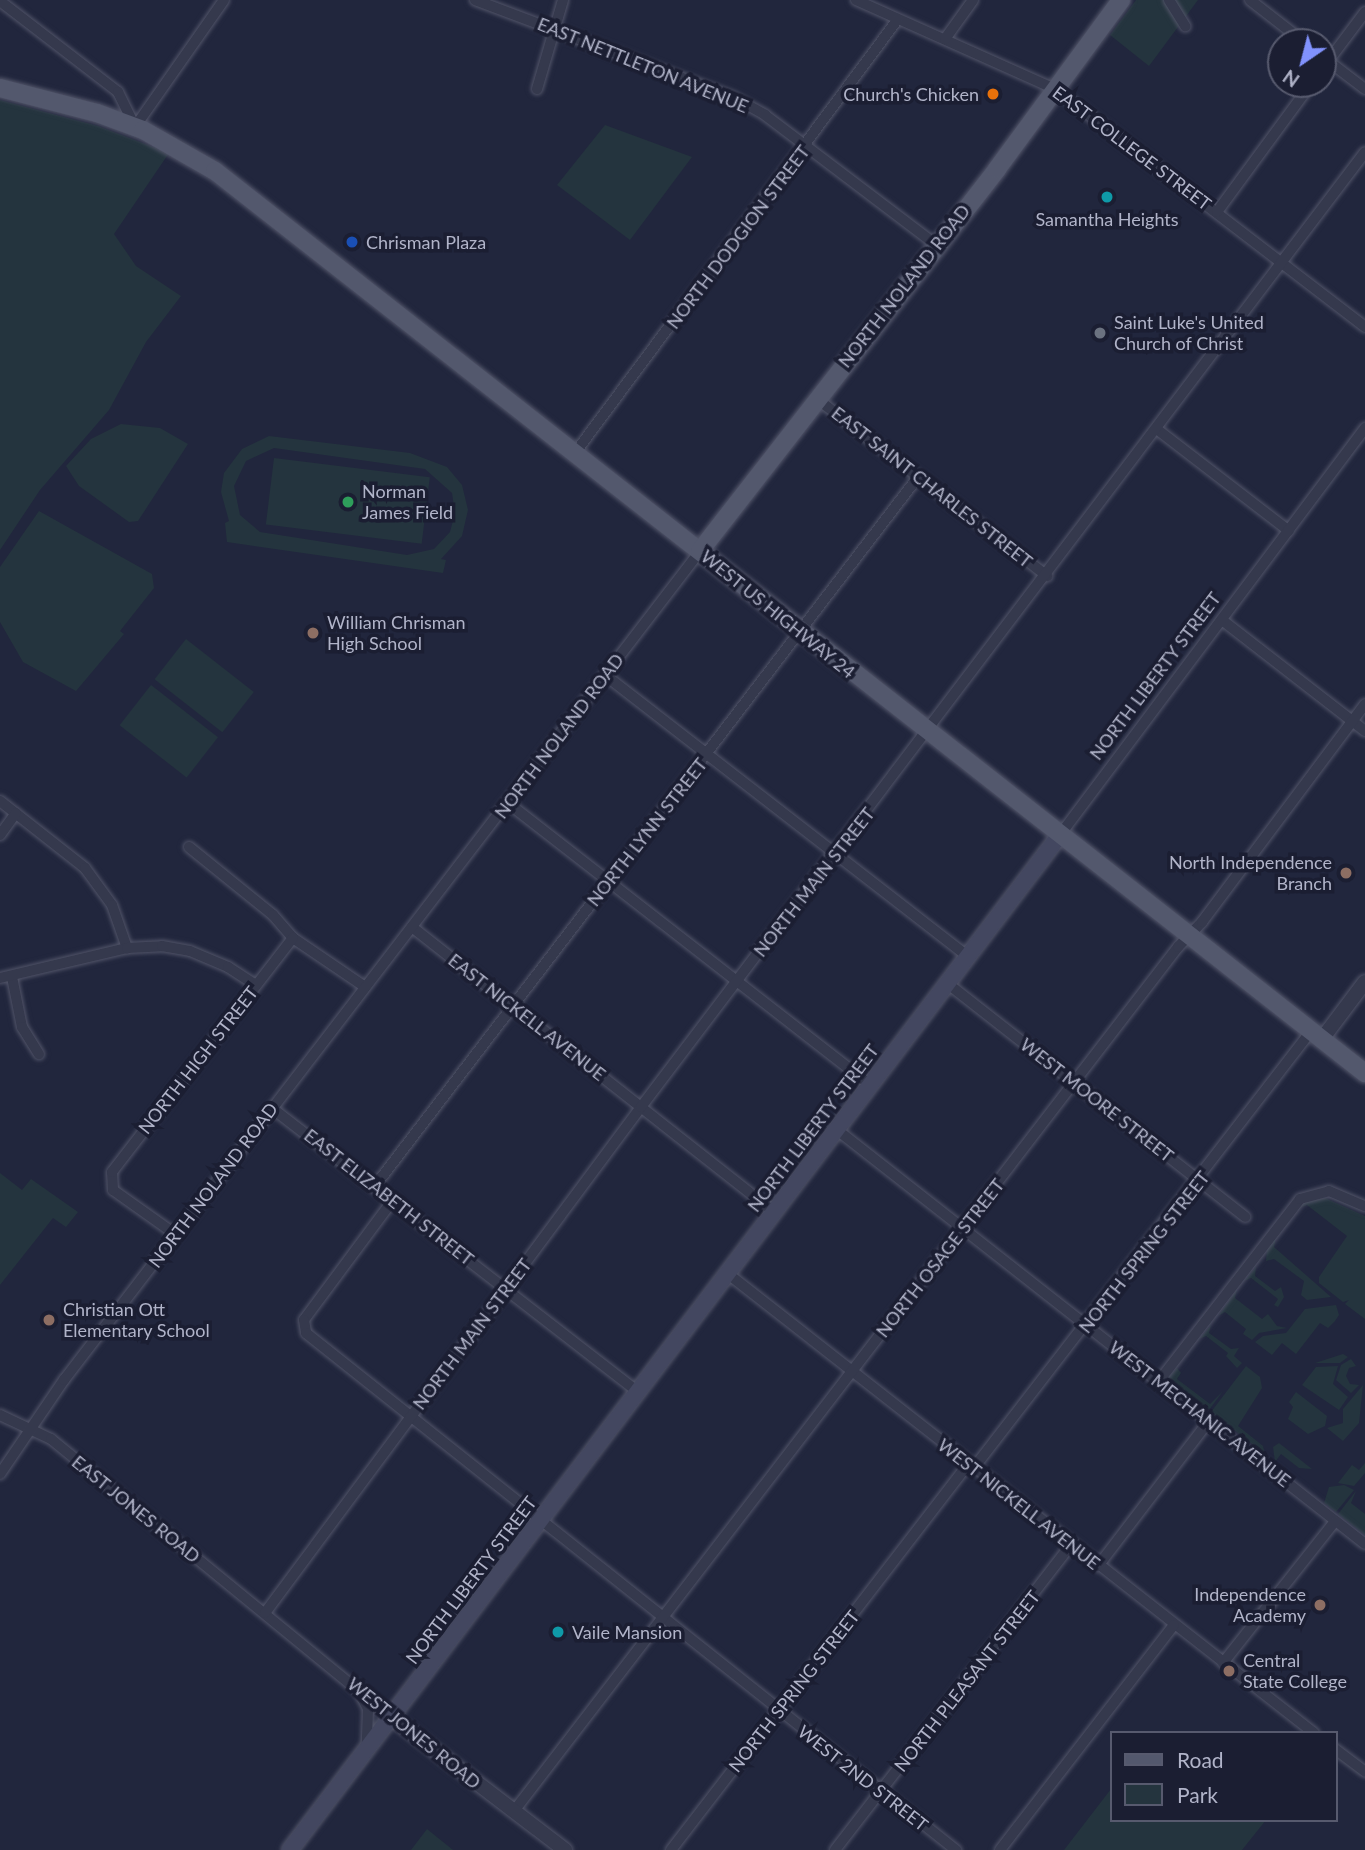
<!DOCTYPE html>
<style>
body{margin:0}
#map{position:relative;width:1365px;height:1850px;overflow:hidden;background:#21263d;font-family:Lato,sans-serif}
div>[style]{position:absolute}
.green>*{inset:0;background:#24343e;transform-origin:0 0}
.roads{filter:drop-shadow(0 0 2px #515468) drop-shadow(0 0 2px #515468)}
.minor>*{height:10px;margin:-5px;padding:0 5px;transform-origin:5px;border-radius:5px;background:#35394d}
.tertiary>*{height:14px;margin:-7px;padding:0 7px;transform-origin:7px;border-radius:7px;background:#35394d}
.secondary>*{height:16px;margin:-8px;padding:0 8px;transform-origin:8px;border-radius:8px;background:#434760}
.primary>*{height:18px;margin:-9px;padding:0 9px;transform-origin:9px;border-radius:9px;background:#53586d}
.dots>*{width:19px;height:19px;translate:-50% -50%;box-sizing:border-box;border:4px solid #1b1e32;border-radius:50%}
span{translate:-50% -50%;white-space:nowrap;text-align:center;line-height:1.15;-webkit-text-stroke:7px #1b1e32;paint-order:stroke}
.street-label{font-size:18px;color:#b1b4c9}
.poi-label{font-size:18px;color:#b1b4c9}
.right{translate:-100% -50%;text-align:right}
.left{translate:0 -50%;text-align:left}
.legend{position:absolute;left:1110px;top:1731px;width:228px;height:91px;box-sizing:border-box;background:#1b1e32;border:2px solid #575a6e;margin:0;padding:9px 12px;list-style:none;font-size:21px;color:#b1b4c9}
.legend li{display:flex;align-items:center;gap:14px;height:35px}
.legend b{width:35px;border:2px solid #575a6e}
.north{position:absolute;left:1267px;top:28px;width:70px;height:70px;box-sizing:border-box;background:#1b1e32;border:2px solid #575a6e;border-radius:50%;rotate:215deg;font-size:19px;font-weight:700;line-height:28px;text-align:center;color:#b1b4c9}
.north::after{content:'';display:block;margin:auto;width:24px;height:32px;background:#8192fd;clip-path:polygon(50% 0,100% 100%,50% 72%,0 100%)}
</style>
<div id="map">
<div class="green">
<i style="clip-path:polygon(1136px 0,1198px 0,1149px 66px,1110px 35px)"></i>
<i style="clip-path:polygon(0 100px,98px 126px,169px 153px,114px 234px,136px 266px,181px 296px,146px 342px,109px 410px,40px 490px,0 550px)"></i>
<i style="clip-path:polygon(605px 125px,692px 157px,630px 240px,557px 185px)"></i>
<i style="clip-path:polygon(121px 424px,160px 428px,188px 444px,138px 521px,129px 522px,79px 486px,66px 466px,91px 439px)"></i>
<i style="clip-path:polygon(evenodd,269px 436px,410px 453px,447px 467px,462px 485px,468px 510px,462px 536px,441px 559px,446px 560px,443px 573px,227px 542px,225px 523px,229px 521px,221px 492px,224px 473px,242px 449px,269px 436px,274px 448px,425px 469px,452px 493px,455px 513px,450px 532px,434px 549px,407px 555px,260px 532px,240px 515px,234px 486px,246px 461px,274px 448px)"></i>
<i style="left:274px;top:458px;width:157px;height:67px;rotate:7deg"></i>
<i style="clip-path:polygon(39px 511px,152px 574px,154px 588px,120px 631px,124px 634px,76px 691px,23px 662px,0 622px,0 567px)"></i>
<i style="left:186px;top:639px;width:86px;height:51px;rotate:38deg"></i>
<i style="left:151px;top:685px;width:85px;height:51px;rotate:38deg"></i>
<i style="clip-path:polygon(0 1173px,22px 1190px,31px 1179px,78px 1212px,66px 1227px,53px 1218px,0 1285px)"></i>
<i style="clip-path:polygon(1325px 1198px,1365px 1216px,1365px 1319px,1345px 1304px,1349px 1300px,1343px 1302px,1319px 1283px,1319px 1277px,1347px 1236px,1307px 1205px,1299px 1208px,1305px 1202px)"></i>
<i style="clip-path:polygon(1276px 1238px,1274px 1247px,1331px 1297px,1307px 1300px,1301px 1295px,1304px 1281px,1274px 1259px,1266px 1261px,1267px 1248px)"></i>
<i style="clip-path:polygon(1256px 1267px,1255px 1276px,1275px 1291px,1281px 1287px,1284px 1297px,1278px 1307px,1274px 1305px,1278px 1299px,1251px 1278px,1244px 1281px)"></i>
<i style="clip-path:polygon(1237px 1289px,1235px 1298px,1262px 1319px,1268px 1314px,1277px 1326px,1287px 1328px,1259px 1333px,1252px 1340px,1243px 1334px,1246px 1329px,1225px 1312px,1218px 1316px)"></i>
<i style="clip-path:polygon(1336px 1305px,1339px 1315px,1335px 1321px,1328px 1328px,1320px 1323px,1296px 1354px,1282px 1343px,1272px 1355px,1255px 1342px,1263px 1336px,1286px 1333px,1305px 1309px)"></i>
<i style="clip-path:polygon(1211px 1325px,1209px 1333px,1231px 1349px,1239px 1348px,1234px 1356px,1242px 1363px,1237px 1368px,1226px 1356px,1228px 1353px,1206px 1336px,1199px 1339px)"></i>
<i style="clip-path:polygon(1343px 1354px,1348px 1357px,1340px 1363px,1315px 1363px)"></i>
<i style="clip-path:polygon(1351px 1359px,1356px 1366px,1349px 1368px,1346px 1376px,1350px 1384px,1359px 1385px,1351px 1393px,1336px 1380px,1341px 1365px)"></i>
<i style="clip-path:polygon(1246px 1366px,1260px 1377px,1262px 1388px,1238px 1426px,1263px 1446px,1265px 1454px,1211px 1412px)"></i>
<i style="clip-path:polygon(1338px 1366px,1333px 1384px,1348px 1397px,1339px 1410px,1302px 1385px,1316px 1367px)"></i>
<i style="clip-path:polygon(1177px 1368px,1181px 1373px,1177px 1379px,1210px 1404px,1223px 1391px,1209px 1410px,1168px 1378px)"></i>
<i style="clip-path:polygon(1363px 1385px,1359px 1423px,1343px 1441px,1327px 1428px,1343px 1423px,1343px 1409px)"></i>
<i style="clip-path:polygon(1296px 1392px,1327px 1416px,1325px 1426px,1308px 1434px,1288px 1419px,1293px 1407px,1289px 1402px)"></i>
<i style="clip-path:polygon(1279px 1443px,1312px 1469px,1299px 1468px,1281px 1454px,1275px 1462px,1273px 1447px)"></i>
<i style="clip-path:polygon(1365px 1463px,1365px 1473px,1354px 1486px,1338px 1483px,1352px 1465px,1359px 1470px)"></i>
<i style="clip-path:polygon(1344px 1485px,1354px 1490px,1336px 1512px,1324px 1503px,1329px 1487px)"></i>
<i style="clip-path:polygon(1356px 1491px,1351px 1503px,1365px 1514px,1365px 1535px,1338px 1514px)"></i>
<i style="clip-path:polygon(1111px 1789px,1111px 1820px,1266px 1820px,1242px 1850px,1064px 1850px)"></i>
<i style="clip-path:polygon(427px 1829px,453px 1850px,411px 1850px)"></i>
</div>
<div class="roads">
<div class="minor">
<i style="left:475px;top:0;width:276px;rotate:20.6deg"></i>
<i style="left:733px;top:97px;width:37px;rotate:29deg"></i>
<i style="left:765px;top:115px;width:215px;rotate:37.2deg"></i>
<i style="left:856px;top:0;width:218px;rotate:24.1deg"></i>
<i style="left:1055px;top:89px;width:391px;rotate:37.5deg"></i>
<i style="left:1169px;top:0;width:31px;rotate:58deg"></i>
<i style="left:1250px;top:0;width:68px;rotate:37.9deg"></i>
<i style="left:0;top:1px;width:149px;rotate:37.6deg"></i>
<i style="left:118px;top:92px;width:39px;rotate:64deg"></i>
<i style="left:945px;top:39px;width:48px;rotate:-54.3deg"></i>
<i style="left:1323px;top:57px;width:53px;rotate:37.3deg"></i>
<i style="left:1323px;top:68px;width:70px;rotate:-53.1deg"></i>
<i style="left:537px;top:89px;width:93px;rotate:-73.7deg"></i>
<i style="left:135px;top:127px;width:155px;rotate:-55deg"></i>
<i style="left:1217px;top:212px;width:159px;rotate:-53.7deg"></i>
<i style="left:816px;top:398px;width:292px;rotate:37.6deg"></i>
<i style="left:1158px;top:430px;width:165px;rotate:37.6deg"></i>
<i style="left:575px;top:453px;width:541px;rotate:-53.34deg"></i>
<i style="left:1222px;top:620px;width:181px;rotate:37.8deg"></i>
<i style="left:605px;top:675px;width:460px;rotate:37.8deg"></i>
<i style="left:0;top:801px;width:108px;rotate:38.2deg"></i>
<i style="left:85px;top:868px;width:46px;rotate:53.9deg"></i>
<i style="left:112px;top:905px;width:46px;rotate:70.8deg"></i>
<i style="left:508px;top:803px;width:459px;rotate:37.9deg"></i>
<i style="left:0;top:835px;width:27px;rotate:-54deg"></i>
<i style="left:1060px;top:835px;width:509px;rotate:-53.15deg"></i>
<i style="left:189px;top:847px;width:108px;rotate:39deg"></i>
<i style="left:273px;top:915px;width:30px;rotate:49deg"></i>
<i style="left:293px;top:938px;width:87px;rotate:34.2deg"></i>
<i style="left:412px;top:927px;width:461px;rotate:38.2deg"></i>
<i style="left:12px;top:977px;width:51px;rotate:78.7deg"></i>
<i style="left:22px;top:1027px;width:32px;rotate:58deg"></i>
<i style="left:0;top:978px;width:130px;rotate:-13.3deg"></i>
<i style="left:127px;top:948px;width:35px;rotate:-3deg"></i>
<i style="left:162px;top:946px;width:28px;rotate:10deg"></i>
<i style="left:190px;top:951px;width:41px;rotate:22.8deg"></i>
<i style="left:228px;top:967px;width:33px;rotate:33deg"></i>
<i style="left:947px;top:983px;width:379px;rotate:38.1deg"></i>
<i style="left:272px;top:1108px;width:462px;rotate:37.8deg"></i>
<i style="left:836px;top:1129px;width:672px;rotate:38.11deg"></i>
<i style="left:375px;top:1186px;width:893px;rotate:-52.55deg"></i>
<i style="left:393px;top:1200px;width:149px;rotate:126.6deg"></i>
<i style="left:304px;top:1320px;width:13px;rotate:81deg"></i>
<i style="left:306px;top:1333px;width:831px;rotate:38.5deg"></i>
<i style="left:175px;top:1234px;width:76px;rotate:-144.6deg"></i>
<i style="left:113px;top:1190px;width:18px;rotate:-93deg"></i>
<i style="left:112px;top:1172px;width:296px;rotate:-52.3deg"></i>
<i style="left:727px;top:1273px;width:746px;rotate:38.08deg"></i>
<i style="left:1159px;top:1381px;width:230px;rotate:-52.2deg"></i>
<i style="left:1300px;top:1199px;width:30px;rotate:-15deg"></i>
<i style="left:1329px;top:1191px;width:39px;rotate:23deg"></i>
<i style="left:0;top:1415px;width:56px;rotate:25.2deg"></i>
<i style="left:51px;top:1439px;width:439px;rotate:39.3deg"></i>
<i style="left:973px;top:1469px;width:553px;rotate:-52.34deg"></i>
<i style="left:0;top:1474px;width:114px;rotate:-55.8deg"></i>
<i style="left:64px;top:1380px;width:1045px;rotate:-52.5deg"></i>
<i style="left:1098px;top:1566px;width:183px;rotate:-52.6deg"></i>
<i style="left:265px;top:1613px;width:630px;rotate:-53.38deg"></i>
<i style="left:641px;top:1107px;width:1198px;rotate:-52.83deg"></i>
<i style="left:1223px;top:1663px;width:181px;rotate:-51.7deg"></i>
<i style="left:357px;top:1688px;width:24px;rotate:62deg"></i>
<i style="left:368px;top:1709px;width:37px;rotate:92deg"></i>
<i style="left:1335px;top:1749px;width:38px;rotate:37deg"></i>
<i style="left:514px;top:1811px;width:1090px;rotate:-52.46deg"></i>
<i style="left:1178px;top:947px;width:35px;rotate:-46deg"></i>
<i style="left:1202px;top:922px;width:272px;rotate:-53.2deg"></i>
<i style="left:671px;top:1850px;width:487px;rotate:-52.4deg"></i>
<i style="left:835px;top:1850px;width:386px;rotate:-52.3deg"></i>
<i style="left:1000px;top:1850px;width:284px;rotate:-52.3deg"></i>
</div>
<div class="tertiary">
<i style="left:1322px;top:1039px;width:71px;rotate:-53deg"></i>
<i style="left:391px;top:1717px;width:219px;rotate:37.4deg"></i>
</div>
<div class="secondary">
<i style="left:290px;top:1850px;width:1274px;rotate:-52.82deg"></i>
</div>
<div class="primary">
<i style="left:0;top:88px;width:100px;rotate:14.5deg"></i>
<i style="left:97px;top:113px;width:49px;rotate:20.3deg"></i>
<i style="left:143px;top:130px;width:83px;rotate:29.7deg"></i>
<i style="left:215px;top:171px;width:1462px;rotate:38.11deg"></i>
<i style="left:700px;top:551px;width:484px;rotate:-52.1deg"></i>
<i style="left:997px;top:169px;width:210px;rotate:-53.7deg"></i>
</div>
</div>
<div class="dots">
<i style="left:993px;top:94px;background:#e8710a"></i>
<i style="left:1107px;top:197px;background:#0f9aa8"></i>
<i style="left:352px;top:242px;background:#1a4fb4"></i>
<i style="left:1100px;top:333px;background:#6b7280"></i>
<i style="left:348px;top:502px;background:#2e9e5b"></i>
<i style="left:313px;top:633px;background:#8d6e63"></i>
<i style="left:1346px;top:873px;background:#8d6e63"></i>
<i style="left:49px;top:1320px;background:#8d6e63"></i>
<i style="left:1320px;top:1605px;background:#8d6e63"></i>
<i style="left:558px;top:1632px;background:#0f9aa8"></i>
<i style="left:1229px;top:1671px;background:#8d6e63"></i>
</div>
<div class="street-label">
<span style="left:643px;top:65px;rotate:22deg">EAST NETTLETON AVENUE</span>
<span style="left:1132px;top:148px;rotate:37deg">EAST COLLEGE STREET</span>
<span style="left:738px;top:237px;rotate:-53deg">NORTH DODGION STREET</span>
<span style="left:904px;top:286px;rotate:-52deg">NORTH NOLAND ROAD</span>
<span style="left:932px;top:487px;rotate:38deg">EAST SAINT CHARLES STREET</span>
<span style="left:778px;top:614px;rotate:39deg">WEST US HIGHWAY 24</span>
<span style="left:1155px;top:676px;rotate:-53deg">NORTH LIBERTY STREET</span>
<span style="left:559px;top:736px;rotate:-53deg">NORTH NOLAND ROAD</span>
<span style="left:647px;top:832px;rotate:-52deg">NORTH LYNN STREET</span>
<span style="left:814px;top:882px;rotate:-52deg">NORTH MAIN STREET</span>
<span style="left:527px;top:1017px;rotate:38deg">EAST NICKELL AVENUE</span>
<span style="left:198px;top:1060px;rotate:-52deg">NORTH HIGH STREET</span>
<span style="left:1097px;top:1100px;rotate:38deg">WEST MOORE STREET</span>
<span style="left:813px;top:1128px;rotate:-53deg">NORTH LIBERTY STREET</span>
<span style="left:213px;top:1185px;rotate:-53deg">NORTH NOLAND ROAD</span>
<span style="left:389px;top:1197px;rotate:38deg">EAST ELIZABETH STREET</span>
<span style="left:1144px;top:1252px;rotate:-52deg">NORTH SPRING STREET</span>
<span style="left:940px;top:1258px;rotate:-52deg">NORTH OSAGE STREET</span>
<span style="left:472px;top:1334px;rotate:-53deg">NORTH MAIN STREET</span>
<span style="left:1200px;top:1414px;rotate:38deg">WEST MECHANIC AVENUE</span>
<span style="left:1019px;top:1504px;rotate:38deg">WEST NICKELL AVENUE</span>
<span style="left:136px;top:1509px;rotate:39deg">EAST JONES ROAD</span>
<span style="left:471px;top:1580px;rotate:-53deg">NORTH LIBERTY STREET</span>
<span style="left:967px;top:1681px;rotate:-52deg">NORTH PLEASANT STREET</span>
<span style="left:794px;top:1691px;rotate:-52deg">NORTH SPRING STREET</span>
<span style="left:414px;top:1733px;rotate:39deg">WEST JONES ROAD</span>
<span style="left:863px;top:1778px;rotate:38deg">WEST 2ND STREET</span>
</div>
<div class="poi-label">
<span class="right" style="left:979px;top:94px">Church's Chicken</span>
<span style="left:1107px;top:219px">Samantha Heights</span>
<span class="left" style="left:366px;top:242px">Chrisman Plaza</span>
<span class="left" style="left:1114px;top:333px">Saint Luke's United<br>Church of Christ</span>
<span class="left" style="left:362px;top:502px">Norman<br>James Field</span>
<span class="left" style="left:327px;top:633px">William Chrisman<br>High School</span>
<span class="right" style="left:1332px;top:873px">North Independence<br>Branch</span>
<span class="left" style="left:63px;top:1320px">Christian Ott<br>Elementary School</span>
<span class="right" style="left:1306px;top:1605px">Independence<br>Academy</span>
<span class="left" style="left:572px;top:1632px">Vaile Mansion</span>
<span class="left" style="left:1243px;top:1671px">Central<br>State College</span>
</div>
<ul class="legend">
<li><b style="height:9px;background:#53586d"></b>Road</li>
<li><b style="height:19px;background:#24343e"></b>Park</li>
</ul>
<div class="north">N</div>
</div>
